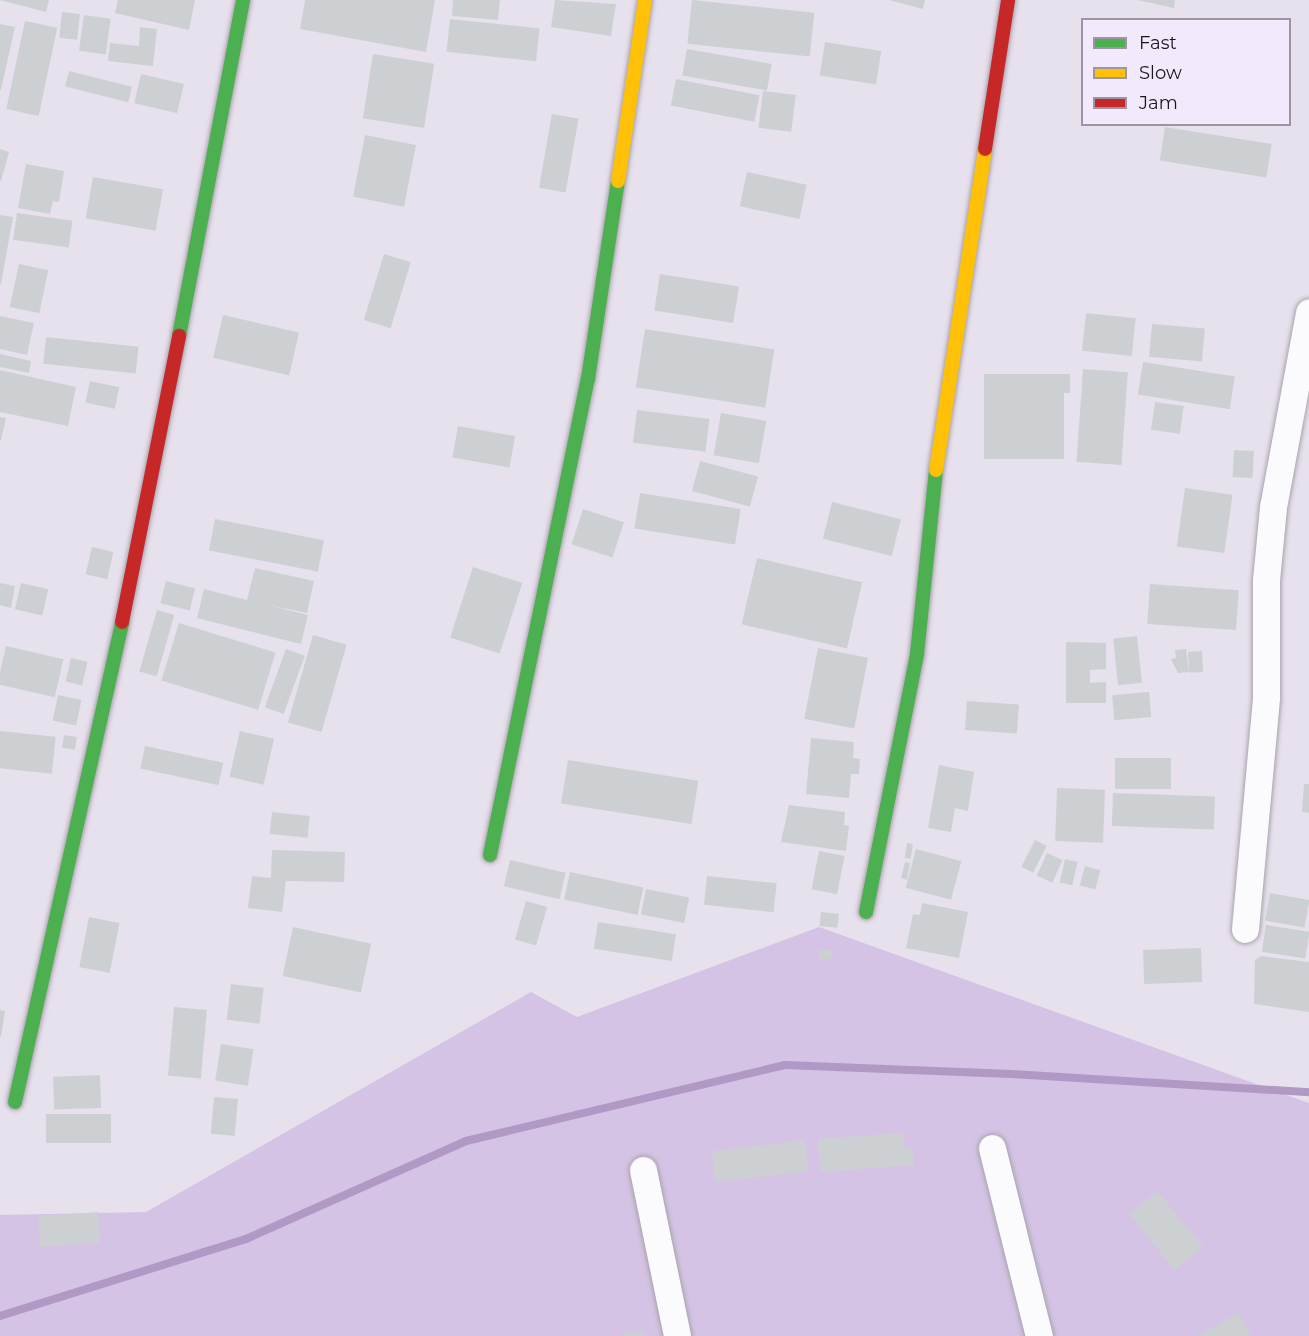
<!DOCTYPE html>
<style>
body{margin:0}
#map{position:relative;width:1309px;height:1336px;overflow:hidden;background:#e7e0ed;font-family:Montserrat,sans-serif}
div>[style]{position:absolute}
.green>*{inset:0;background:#d4c3e4}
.stream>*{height:8px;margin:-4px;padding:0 4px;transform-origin:4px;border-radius:4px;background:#b099c4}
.building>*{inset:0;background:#cdd0d3;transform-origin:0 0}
.roads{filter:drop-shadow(0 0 2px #a8a3ad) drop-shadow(0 0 2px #a8a3ad)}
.street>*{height:27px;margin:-13.5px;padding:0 13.5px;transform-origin:13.5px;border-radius:13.5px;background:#fbfafc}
.fast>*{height:14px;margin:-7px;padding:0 7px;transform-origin:7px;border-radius:7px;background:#4caf50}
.slow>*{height:14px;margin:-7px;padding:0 7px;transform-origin:7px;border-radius:7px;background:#ffc107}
.jam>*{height:14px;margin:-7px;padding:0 7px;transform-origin:7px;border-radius:7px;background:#c62828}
span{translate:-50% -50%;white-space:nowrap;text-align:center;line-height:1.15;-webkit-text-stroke:4.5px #f3e9fc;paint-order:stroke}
.legend{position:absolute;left:1081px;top:18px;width:210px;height:108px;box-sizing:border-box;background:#f3e9fc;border:2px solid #9c95a3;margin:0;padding:8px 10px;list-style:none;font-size:18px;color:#1a161e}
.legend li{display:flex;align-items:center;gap:12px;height:30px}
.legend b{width:30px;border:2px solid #9c95a3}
</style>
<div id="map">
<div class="green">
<i style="clip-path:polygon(819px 927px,1309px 1103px,1309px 1336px,0 1336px,0 1215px,146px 1212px,531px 992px,577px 1017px)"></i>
</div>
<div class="stream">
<i style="left:0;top:1316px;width:258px;rotate:-17.4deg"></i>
<i style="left:246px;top:1239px;width:241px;rotate:-24deg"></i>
<i style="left:466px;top:1141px;width:328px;rotate:-13.4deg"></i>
<i style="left:785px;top:1065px;width:226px;rotate:2.3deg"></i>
<i style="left:1011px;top:1074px;width:299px;rotate:3.5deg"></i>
</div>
<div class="building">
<i style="clip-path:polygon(0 0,49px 0,46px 12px)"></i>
<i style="clip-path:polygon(118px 0,195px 0,189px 30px,115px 13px)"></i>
<i style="clip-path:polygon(305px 0,435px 0,426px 52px,300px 29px)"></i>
<i style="clip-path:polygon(453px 0,500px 0,498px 20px,452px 16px)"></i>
<i style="clip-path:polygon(555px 0,616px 4px,611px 36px,551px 27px)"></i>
<i style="left:692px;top:0;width:123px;height:44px;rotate:6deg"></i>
<i style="clip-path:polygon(889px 0,925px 0,923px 9px)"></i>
<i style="clip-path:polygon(1137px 0,1175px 0,1174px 8px)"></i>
<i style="left:62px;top:12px;width:18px;height:26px;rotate:6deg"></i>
<i style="left:84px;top:15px;width:27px;height:36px;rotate:8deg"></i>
<i style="left:450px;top:19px;width:90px;height:33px;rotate:6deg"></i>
<i style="left:25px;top:21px;width:33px;height:90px;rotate:12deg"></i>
<i style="clip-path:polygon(0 24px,15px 27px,1px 90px,0 90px)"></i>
<i style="clip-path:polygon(140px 27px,157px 29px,153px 66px,108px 61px,110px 43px,139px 46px)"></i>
<i style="left:825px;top:42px;width:57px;height:34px;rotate:9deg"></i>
<i style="left:687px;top:49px;width:86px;height:27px;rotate:10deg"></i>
<i style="left:373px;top:54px;width:62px;height:65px;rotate:9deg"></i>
<i style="left:69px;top:71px;width:65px;height:16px;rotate:14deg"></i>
<i style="left:141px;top:74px;width:44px;height:30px;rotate:13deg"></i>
<i style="left:676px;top:79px;width:85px;height:27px;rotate:11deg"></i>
<i style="left:763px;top:91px;width:33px;height:37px;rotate:7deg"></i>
<i style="left:552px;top:114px;width:27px;height:75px;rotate:10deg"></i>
<i style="left:1165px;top:127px;width:108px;height:34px;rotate:9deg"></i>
<i style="left:365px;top:135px;width:52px;height:63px;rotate:11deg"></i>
<i style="clip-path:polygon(0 149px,9px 152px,1px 181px,0 181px)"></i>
<i style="clip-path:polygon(26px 164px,64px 171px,59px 202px,53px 201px,50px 214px,18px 208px)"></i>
<i style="left:747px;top:172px;width:61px;height:35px;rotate:12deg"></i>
<i style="left:93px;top:177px;width:71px;height:42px;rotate:10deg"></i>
<i style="left:17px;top:213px;width:56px;height:27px;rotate:8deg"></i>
<i style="clip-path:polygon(0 215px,13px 217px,1px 284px,0 284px)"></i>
<i style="left:384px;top:254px;width:28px;height:69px;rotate:17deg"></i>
<i style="left:19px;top:264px;width:30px;height:44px;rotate:12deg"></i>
<i style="left:660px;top:274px;width:80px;height:37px;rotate:9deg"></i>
<i style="left:1086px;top:313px;width:50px;height:38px;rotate:6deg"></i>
<i style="left:223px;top:315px;width:78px;height:44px;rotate:13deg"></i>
<i style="clip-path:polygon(0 316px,34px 323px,27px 355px,0 349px)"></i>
<i style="left:1152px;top:324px;width:53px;height:33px;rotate:5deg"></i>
<i style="left:645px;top:329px;width:131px;height:59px;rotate:9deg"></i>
<i style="left:46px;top:337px;width:93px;height:27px;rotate:6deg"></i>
<i style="clip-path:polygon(0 354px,31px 361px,29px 373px,0 367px)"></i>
<i style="left:1143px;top:362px;width:93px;height:33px;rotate:9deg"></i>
<i style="left:1083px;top:369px;width:45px;height:93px;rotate:4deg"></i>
<i style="clip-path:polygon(0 370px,76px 387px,68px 426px,0 412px)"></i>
<i style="clip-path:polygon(984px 374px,1070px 374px,1070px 393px,1064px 393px,1064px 459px,984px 459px)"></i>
<i style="left:90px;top:381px;width:30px;height:22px;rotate:12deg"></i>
<i style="left:1155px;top:402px;width:29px;height:28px;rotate:8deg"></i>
<i style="left:637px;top:410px;width:73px;height:33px;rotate:7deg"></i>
<i style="left:721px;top:413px;width:46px;height:43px;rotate:10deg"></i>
<i style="clip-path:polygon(0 417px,6px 418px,1px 440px,0 440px)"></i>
<i style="left:458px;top:426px;width:58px;height:32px;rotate:10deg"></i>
<i style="left:1234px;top:450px;width:20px;height:27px;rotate:3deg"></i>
<i style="left:700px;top:461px;width:60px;height:31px;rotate:15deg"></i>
<i style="left:1185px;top:488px;width:48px;height:59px;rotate:8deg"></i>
<i style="left:640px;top:493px;width:102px;height:36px;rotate:9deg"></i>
<i style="left:832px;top:502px;width:71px;height:38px;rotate:14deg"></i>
<i style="left:583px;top:509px;width:43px;height:37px;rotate:18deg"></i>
<i style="left:215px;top:519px;width:111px;height:32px;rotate:11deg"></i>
<i style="left:92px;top:547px;width:22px;height:28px;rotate:13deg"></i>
<i style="left:757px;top:558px;width:108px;height:68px;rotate:13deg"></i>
<i style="left:473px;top:567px;width:52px;height:74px;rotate:18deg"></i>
<i style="clip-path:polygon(255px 568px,314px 581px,307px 613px,268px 605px,308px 615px,301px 644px,197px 618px,204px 589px,247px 600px)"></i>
<i style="left:166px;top:581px;width:30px;height:23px;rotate:14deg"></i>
<i style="clip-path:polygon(0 583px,15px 586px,11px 608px,0 605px)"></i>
<i style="left:21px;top:583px;width:28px;height:27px;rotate:13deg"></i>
<i style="left:1150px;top:584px;width:89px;height:40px;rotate:4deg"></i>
<i style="left:157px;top:610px;width:18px;height:64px;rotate:16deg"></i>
<i style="left:179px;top:623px;width:101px;height:60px;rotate:17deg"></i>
<i style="left:313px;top:635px;width:35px;height:91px;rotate:16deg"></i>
<i style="left:1137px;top:636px;width:47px;height:24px;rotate:84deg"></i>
<i style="clip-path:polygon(1066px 642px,1106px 643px,1106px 669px,1090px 670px,1090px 683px,1106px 682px,1106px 703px,1066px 703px)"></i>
<i style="left:6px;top:646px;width:59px;height:39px;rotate:13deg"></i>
<i style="left:818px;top:648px;width:51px;height:72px;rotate:11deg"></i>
<i style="left:286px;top:649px;width:20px;height:62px;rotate:20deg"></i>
<i style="clip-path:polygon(1186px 649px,1189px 672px,1178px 673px,1171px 659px,1176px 658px,1175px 650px)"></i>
<i style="left:1202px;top:651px;width:21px;height:14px;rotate:87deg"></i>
<i style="left:71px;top:658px;width:17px;height:24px;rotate:13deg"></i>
<i style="left:1149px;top:692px;width:25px;height:37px;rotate:85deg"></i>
<i style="left:58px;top:695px;width:24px;height:26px;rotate:12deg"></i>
<i style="left:967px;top:701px;width:52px;height:29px;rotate:4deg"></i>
<i style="left:0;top:731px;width:56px;height:37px;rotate:6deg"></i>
<i style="left:240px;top:731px;width:35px;height:47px;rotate:13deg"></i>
<i style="left:64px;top:735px;width:13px;height:13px;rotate:9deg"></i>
<i style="clip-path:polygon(811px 738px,854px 742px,853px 758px,860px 759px,859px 774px,851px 774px,849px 798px,806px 794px)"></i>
<i style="left:145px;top:746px;width:80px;height:23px;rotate:12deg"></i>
<i style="left:1115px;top:758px;width:56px;height:31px"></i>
<i style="left:568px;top:760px;width:132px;height:44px;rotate:9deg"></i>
<i style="clip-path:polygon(939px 765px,974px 772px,968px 811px,955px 808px,951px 832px,928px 828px)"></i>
<i style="clip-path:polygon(1304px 784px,1309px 784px,1309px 813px,1302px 812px)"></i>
<i style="left:1057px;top:788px;width:48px;height:53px;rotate:2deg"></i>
<i style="left:1113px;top:793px;width:102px;height:33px;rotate:2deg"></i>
<i style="clip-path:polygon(789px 805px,845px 812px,844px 825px,849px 826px,846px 851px,781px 842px)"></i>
<i style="left:272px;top:812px;width:38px;height:22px;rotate:6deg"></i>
<i style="left:1035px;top:840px;width:13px;height:30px;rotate:27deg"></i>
<i style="left:907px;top:843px;width:6px;height:15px;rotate:9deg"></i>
<i style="left:916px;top:849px;width:47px;height:40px;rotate:15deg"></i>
<i style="clip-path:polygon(272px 850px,345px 852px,344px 882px,286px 881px,282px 912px,248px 908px,252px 876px,271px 878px)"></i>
<i style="left:819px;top:851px;width:26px;height:39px;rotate:11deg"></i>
<i style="left:1047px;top:853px;width:17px;height:25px;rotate:24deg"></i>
<i style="left:1065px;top:859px;width:13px;height:24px;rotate:13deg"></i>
<i style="left:510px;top:860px;width:57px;height:27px;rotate:13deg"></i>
<i style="clip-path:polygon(905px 862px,910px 863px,907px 880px,901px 878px)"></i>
<i style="left:1085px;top:866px;width:16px;height:20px;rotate:15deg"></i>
<i style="left:570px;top:872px;width:75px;height:28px;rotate:12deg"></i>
<i style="left:707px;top:876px;width:70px;height:29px;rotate:6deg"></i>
<i style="left:646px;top:889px;width:44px;height:26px;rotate:11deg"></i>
<i style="left:1270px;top:893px;width:40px;height:28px;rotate:10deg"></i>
<i style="left:526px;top:901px;width:22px;height:40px;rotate:16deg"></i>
<i style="clip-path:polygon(922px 903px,968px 912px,959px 958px,906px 948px,913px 914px,920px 915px)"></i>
<i style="left:821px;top:912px;width:18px;height:14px;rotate:6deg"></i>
<i style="left:89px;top:917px;width:31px;height:51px;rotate:11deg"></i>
<i style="left:598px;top:922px;width:79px;height:27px;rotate:9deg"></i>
<i style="left:1266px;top:925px;width:44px;height:27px;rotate:9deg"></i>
<i style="left:293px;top:927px;width:80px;height:50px;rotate:12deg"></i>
<i style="left:1201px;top:948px;width:34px;height:58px;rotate:88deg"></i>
<i style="left:819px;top:950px;width:13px;height:9px"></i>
<i style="clip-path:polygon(1261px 956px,1309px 962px,1309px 1012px,1254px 1004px,1255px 960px)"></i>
<i style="left:231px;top:984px;width:33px;height:36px;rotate:7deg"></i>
<i style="left:174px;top:1007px;width:33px;height:69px;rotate:5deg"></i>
<i style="clip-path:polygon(0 1010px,5px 1011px,1px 1037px,0 1037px)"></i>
<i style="left:221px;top:1044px;width:33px;height:37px;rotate:9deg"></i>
<i style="left:100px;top:1075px;width:33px;height:47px;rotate:88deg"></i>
<i style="left:214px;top:1097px;width:24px;height:37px;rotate:5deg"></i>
<i style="left:46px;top:1114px;width:65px;height:29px"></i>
<i style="clip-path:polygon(903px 1133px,904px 1148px,912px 1147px,914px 1165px,820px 1172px,818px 1139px)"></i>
<i style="left:805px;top:1140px;width:31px;height:94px;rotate:83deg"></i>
<i style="left:1158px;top:1191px;width:72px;height:37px;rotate:51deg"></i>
<i style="left:98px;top:1212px;width:31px;height:60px;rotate:86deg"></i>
<i style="clip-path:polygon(1239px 1313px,1251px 1336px,1196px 1336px)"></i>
<i style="clip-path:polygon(642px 1330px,644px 1336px,620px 1336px,620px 1335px)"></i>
</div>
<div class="roads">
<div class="street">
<i style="left:1245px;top:929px;width:233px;rotate:-84.8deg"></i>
<i style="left:1266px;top:697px;width:117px;rotate:-90deg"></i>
<i style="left:1266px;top:580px;width:73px;rotate:-84.5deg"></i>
<i style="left:1273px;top:507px;width:198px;rotate:-79.5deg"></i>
<i style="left:992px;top:1148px;width:194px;rotate:76deg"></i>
<i style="left:643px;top:1170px;width:169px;rotate:78.4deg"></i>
</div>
<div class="fast">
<i style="left:179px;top:336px;width:342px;rotate:-79.2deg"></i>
<i style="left:490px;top:855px;width:486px;rotate:-78.4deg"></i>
<i style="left:588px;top:379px;width:200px;rotate:-81.4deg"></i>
<i style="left:866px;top:912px;width:263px;rotate:-78.8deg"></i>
<i style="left:917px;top:654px;width:185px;rotate:-84.1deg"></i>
<i style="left:15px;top:1102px;width:492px;rotate:-77.4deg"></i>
</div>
<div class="slow">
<i style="left:618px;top:181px;width:183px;rotate:-81.5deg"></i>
<i style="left:936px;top:470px;width:325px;rotate:-81.3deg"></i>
</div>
<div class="jam">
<i style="left:985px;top:149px;width:151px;rotate:-81.2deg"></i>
<i style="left:122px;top:622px;width:292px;rotate:-78.7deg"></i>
</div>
</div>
<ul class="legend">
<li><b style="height:8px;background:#4caf50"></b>Fast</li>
<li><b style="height:8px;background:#ffc107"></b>Slow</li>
<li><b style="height:8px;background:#c62828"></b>Jam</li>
</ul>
</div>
